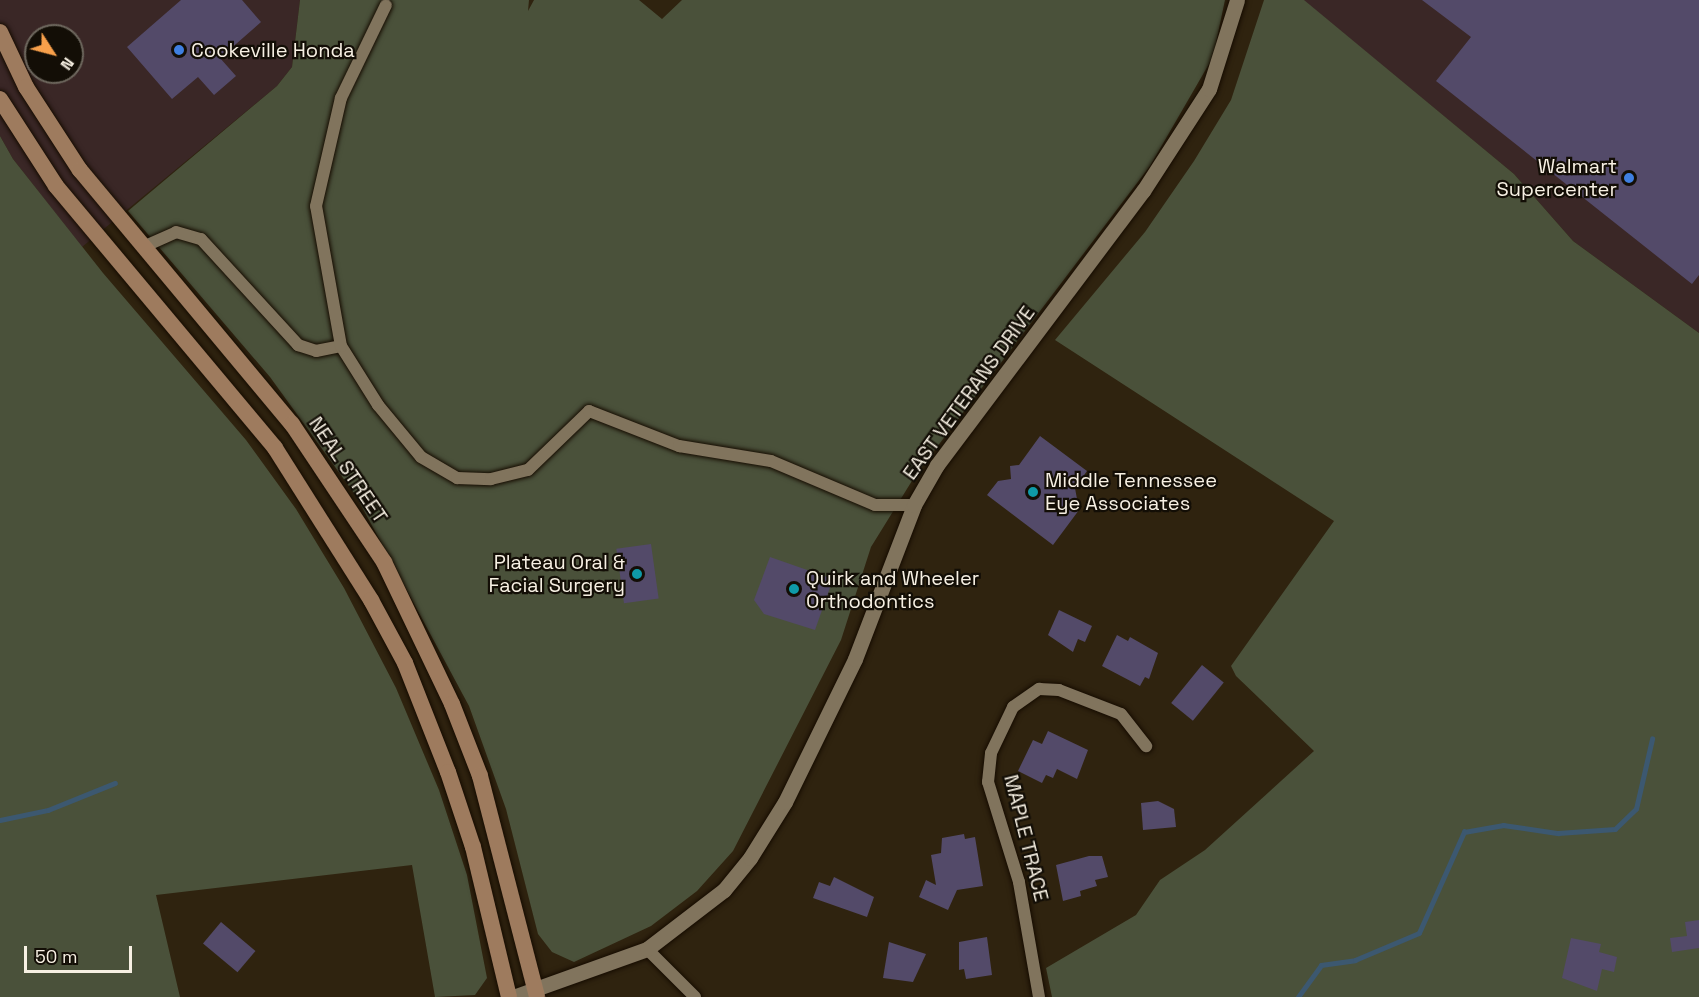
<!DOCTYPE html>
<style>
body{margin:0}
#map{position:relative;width:1699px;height:997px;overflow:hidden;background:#2f230f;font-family:"Space Grotesk",sans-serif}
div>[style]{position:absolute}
.commercial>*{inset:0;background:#3a2726}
.green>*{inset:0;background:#4a513a}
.stream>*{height:4.5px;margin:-2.25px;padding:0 2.25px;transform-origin:2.25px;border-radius:2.25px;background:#3c5870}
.building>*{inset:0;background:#534a69;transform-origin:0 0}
.roads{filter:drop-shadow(0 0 2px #160c00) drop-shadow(0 0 2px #160c00)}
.minor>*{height:12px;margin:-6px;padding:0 6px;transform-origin:6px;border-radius:6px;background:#81745d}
.tertiary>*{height:15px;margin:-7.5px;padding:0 7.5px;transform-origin:7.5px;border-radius:7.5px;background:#81745d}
.secondary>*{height:16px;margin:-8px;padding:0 8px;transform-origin:8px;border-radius:8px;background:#9e7b5e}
.dots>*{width:16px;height:16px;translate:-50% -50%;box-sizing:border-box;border:3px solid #130e06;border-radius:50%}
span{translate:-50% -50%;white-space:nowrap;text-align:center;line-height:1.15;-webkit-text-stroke:4.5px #130e06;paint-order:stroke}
.poi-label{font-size:20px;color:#f7f0e3}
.left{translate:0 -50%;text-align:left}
.right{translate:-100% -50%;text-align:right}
.street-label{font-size:20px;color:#f7f0e3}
.north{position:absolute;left:24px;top:24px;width:60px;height:60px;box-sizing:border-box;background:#130e06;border:2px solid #6e685e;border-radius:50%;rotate:126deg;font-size:16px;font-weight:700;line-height:24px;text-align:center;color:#f7f0e3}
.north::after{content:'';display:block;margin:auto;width:21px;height:27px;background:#f8a04b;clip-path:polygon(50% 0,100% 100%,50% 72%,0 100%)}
.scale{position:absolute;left:24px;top:946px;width:108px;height:27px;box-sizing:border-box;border:3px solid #f7f0e3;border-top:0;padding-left:8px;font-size:18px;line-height:21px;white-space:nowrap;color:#f7f0e3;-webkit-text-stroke:4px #130e06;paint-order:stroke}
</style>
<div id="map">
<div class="commercial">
<i style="clip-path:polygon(evenodd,0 0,300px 0,292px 67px,277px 86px,82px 247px,13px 159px,0 136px,0 0,36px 36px,72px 36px,72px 72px,36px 72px,36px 36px)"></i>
<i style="clip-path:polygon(1303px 0,1699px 0,1699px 333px,1573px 241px,1514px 174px)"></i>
</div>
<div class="green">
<i style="clip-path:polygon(300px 0,529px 0,528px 11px,534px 0,639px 0,662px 19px,682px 0,1225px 0,1213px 57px,1150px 166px,915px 476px,871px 547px,841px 640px,733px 851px,697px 891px,651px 926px,574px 962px,552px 952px,538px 934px,506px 809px,469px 706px,356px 496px,270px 377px,128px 211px,277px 86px,292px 67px)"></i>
<i style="clip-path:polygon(1264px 0,1304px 0,1514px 174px,1573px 241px,1699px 333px,1699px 997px,1052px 997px,1046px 968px,1136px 915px,1160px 880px,1205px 850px,1314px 751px,1236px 676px,1231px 666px,1334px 521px,1055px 340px,1145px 232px,1194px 161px,1231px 100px)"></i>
<i style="clip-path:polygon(0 136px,13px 159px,103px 273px,246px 440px,296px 509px,344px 588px,396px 688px,439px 790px,467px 875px,487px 978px,475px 995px,435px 997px,412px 865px,156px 895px,180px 997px,0 997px)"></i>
</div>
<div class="stream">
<i style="left:0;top:820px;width:49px;rotate:-11.8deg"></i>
<i style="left:48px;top:810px;width:72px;rotate:-21.9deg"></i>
<i style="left:1298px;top:997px;width:39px;rotate:-54deg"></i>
<i style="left:1321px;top:965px;width:34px;rotate:-8deg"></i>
<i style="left:1355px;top:960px;width:69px;rotate:-22.9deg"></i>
<i style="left:1419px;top:933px;width:111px;rotate:-66deg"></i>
<i style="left:1464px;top:832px;width:40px;rotate:-10deg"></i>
<i style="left:1503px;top:825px;width:56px;rotate:8.3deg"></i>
<i style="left:1558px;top:833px;width:57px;rotate:-4deg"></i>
<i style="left:1615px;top:829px;width:29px;rotate:-44deg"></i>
<i style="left:1636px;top:809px;width:72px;rotate:-77.1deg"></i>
</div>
<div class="building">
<i style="clip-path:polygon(181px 0,242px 0,261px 22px,220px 58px,236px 76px,214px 95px,198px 77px,172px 99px,127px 47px)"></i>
<i style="clip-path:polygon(1422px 0,1699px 0,1699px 275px,1692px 284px,1436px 81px,1471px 37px)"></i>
<i style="clip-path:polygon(1040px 436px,1087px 471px,1075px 488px,1079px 510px,1053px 545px,987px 495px,998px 481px,1011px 479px,1010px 466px,1019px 465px)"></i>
<i style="left:651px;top:544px;width:55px;height:35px;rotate:82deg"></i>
<i style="clip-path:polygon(770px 557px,833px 579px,815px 630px,764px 614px,754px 600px)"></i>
<i style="clip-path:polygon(1059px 610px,1092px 626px,1085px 642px,1078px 639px,1073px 652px,1048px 635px)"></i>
<i style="clip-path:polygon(1117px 635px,1128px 641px,1130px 637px,1158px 653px,1149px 679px,1145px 677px,1140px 686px,1102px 666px)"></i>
<i style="left:1202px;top:665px;width:28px;height:49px;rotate:39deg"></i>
<i style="clip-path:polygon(1048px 731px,1088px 750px,1077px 779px,1057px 769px,1053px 778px,1046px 775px,1042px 783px,1018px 771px,1033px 740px,1042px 744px)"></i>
<i style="clip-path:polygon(1158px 801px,1174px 809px,1176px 827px,1143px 830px,1141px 803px)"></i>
<i style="clip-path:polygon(964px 834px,965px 839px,975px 837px,983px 886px,957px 890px,948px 910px,919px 897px,926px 880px,936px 885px,931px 855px,941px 853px,942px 838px)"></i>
<i style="clip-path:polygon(1089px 856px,1102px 856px,1108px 877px,1095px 880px,1097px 886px,1080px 891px,1081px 896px,1063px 901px,1056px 865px)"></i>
<i style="clip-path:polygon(834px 877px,874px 897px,867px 917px,813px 898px,819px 882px,830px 886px)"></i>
<i style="clip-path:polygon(1699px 920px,1699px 948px,1672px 952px,1670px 938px,1687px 936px,1685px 922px)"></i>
<i style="left:221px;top:922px;width:45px;height:28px;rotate:40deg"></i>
<i style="clip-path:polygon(987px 937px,992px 975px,966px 979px,964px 969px,959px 970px,959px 942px)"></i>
<i style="clip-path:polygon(1571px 938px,1601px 944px,1599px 952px,1617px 957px,1614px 972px,1602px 969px,1597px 991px,1562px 978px)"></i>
<i style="clip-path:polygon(889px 942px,926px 954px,913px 982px,883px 978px)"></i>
</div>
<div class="roads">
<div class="minor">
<i style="left:143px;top:247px;width:36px;rotate:-24deg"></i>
<i style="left:176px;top:232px;width:26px;rotate:16deg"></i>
<i style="left:201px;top:239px;width:144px;rotate:47.5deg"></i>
<i style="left:298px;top:345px;width:19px;rotate:18deg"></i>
<i style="left:316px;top:351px;width:25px;rotate:-11deg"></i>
<i style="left:341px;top:346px;width:70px;rotate:57.9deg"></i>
<i style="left:378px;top:405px;width:67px;rotate:50.4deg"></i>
<i style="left:421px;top:457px;width:42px;rotate:30.3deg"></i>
<i style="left:457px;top:478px;width:34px;rotate:2deg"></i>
<i style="left:491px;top:479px;width:38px;rotate:-14deg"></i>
<i style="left:528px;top:470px;width:85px;rotate:-44deg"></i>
<i style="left:589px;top:411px;width:97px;rotate:21.3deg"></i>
<i style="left:679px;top:446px;width:93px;rotate:9.3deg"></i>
<i style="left:771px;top:461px;width:113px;rotate:22.9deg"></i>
<i style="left:875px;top:505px;width:39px"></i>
<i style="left:341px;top:346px;width:142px;rotate:-100.1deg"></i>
<i style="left:316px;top:206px;width:111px;rotate:-77deg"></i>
<i style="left:341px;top:98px;width:103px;rotate:-64.2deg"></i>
<i style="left:647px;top:949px;width:68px;rotate:45deg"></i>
<i style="left:1039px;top:997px;width:117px;rotate:-99.9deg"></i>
<i style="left:1019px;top:882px;width:105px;rotate:-107.2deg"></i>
<i style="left:988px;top:782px;width:29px;rotate:-84deg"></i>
<i style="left:991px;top:753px;width:51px;rotate:-64.4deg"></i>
<i style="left:1013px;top:707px;width:32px;rotate:-35deg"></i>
<i style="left:1039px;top:689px;width:20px;rotate:3deg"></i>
<i style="left:1059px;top:690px;width:66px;rotate:21.2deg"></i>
<i style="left:1121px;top:714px;width:41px;rotate:52deg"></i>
</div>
<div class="tertiary">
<i style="left:513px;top:997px;width:142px;rotate:-19.7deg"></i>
<i style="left:647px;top:949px;width:97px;rotate:-37.5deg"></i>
<i style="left:724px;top:890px;width:41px;rotate:-50.9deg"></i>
<i style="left:750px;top:858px;width:66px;rotate:-58deg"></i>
<i style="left:785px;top:802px;width:159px;rotate:-63.9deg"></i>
<i style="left:855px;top:659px;width:165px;rotate:-69deg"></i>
<i style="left:914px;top:505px;width:46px;rotate:-60.1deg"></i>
<i style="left:937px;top:465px;width:343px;rotate:-53.1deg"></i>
<i style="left:1143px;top:191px;width:121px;rotate:-57.1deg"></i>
<i style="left:1209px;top:89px;width:93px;rotate:-72.5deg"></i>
</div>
<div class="secondary">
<i style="left:0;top:32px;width:61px;rotate:64.7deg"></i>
<i style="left:26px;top:87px;width:99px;rotate:57deg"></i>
<i style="left:80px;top:170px;width:331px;rotate:50.2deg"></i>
<i style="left:292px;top:424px;width:166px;rotate:56.3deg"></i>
<i style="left:384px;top:562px;width:157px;rotate:64.4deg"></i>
<i style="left:452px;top:704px;width:77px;rotate:68.7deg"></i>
<i style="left:480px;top:776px;width:228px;rotate:75.5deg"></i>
<i style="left:0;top:99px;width:103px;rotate:57.2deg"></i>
<i style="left:56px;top:186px;width:341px;rotate:50.1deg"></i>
<i style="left:275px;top:448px;width:180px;rotate:57.7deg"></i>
<i style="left:371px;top:600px;width:72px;rotate:61.6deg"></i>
<i style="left:405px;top:663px;width:117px;rotate:68.5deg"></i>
<i style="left:448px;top:772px;width:79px;rotate:71.6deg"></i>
<i style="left:473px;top:847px;width:154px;rotate:76.5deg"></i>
</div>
</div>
<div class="dots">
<i style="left:179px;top:50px;background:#3f7fe0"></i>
<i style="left:1629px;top:178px;background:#3f7fe0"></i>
<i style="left:1033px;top:492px;background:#0f9aa8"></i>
<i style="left:637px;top:574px;background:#0f9aa8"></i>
<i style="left:794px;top:589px;background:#0f9aa8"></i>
</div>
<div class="poi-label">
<span class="left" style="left:191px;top:50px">Cookeville Honda</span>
<span class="right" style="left:1617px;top:178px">Walmart<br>Supercenter</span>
<span class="left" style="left:1045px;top:492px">Middle Tennessee<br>Eye Associates</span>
<span class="right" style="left:625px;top:574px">Plateau Oral &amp;<br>Facial Surgery</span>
<span class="left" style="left:806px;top:590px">Quirk and Wheeler<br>Orthodontics</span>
</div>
<div class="street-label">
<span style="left:969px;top:393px;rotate:-54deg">EAST VETERANS DRIVE</span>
<span style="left:348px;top:470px;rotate:56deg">NEAL STREET</span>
<span style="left:1026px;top:838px;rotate:76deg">MAPLE TRACE</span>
</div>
<div class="north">N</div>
<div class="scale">50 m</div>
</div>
